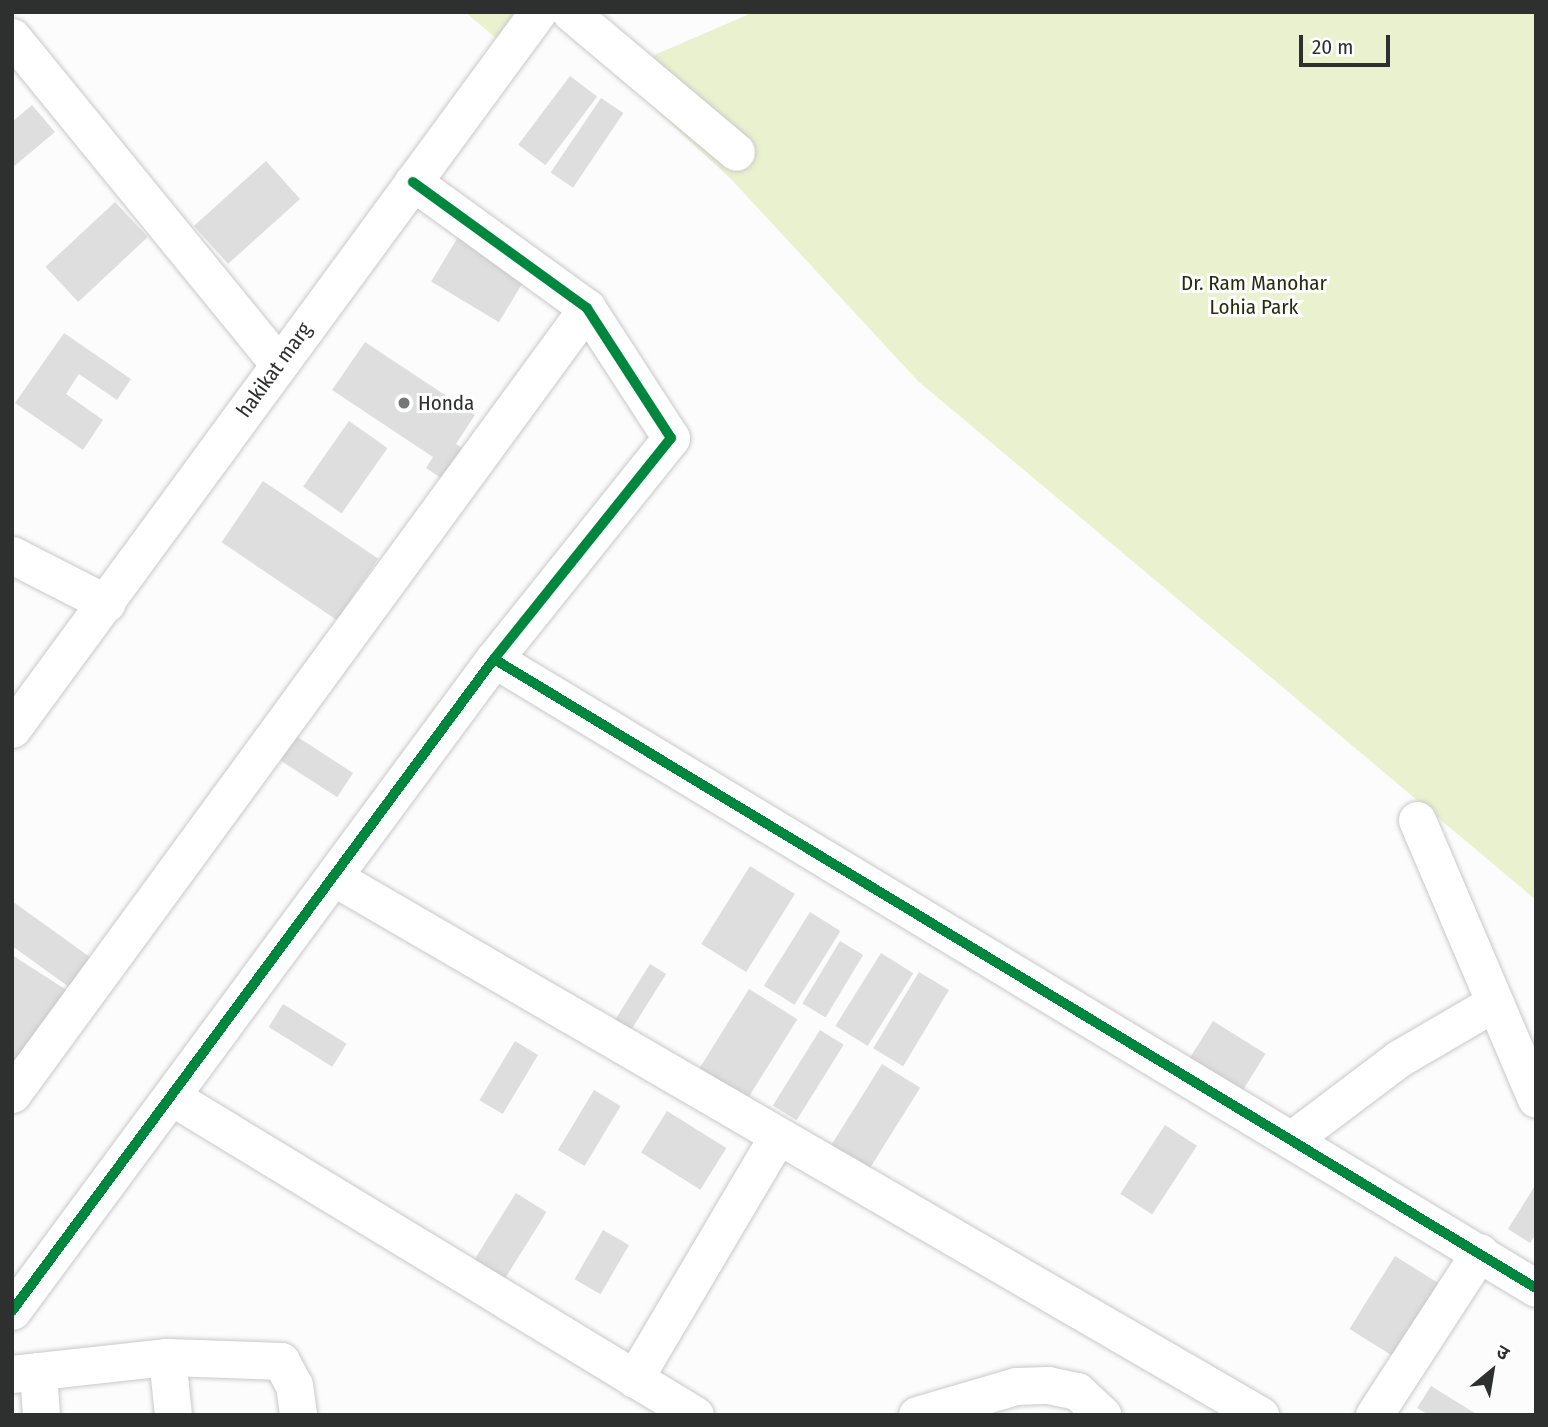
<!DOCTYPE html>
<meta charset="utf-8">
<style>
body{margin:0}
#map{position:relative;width:1548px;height:1427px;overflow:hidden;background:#fcfcfc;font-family:"Fira Sans Condensed","Noto Sans Devanagari",sans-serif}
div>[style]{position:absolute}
.green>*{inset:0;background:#eaf1ce}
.building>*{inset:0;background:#dedede;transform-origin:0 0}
.roads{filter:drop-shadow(0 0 2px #c9c9ca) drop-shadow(0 0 2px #c9c9ca)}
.minor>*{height:37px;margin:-18.5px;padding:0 18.5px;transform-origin:18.5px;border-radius:18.5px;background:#fff}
.cycleway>*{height:10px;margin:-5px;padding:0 5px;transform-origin:5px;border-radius:5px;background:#00873e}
.dots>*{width:19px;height:19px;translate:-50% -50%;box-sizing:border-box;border:4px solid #fff;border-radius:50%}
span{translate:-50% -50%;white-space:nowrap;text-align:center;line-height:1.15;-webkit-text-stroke:6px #fff;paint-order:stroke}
.park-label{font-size:21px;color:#282d0d}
.street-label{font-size:21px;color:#2e2f2f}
.poi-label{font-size:21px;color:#2e2f2f}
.left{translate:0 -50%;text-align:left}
.frame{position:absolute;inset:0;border:14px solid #2e2f2f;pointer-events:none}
.north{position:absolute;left:1457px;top:1336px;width:70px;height:70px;-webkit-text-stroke:5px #fff;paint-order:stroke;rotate:30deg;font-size:19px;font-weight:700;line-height:28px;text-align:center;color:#2e2f2f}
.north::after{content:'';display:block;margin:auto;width:24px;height:32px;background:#2e2f2f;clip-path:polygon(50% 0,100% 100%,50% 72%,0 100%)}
.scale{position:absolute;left:1299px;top:35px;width:91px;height:32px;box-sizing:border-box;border:4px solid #2e2f2f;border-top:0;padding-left:9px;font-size:21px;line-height:24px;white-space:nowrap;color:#2e2f2f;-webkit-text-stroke:5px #fff;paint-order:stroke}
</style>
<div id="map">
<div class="green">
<i style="clip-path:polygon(465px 12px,515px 12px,497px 39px)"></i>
<i style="clip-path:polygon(754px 12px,1536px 12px,1536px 900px,918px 381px,731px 179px,615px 72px)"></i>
</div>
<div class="building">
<i style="left:570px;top:76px;width:34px;height:86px;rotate:37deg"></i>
<i style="left:601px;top:98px;width:27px;height:90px;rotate:34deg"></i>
<i style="clip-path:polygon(32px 105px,55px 132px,12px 168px,12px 122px)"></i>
<i style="left:266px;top:161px;width:51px;height:97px;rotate:48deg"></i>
<i style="left:115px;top:202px;width:48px;height:95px;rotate:47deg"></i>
<i style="left:458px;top:237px;width:79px;height:52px;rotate:31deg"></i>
<i style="clip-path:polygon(64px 333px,131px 379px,117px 400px,79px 374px,66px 394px,103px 420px,83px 450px,15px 403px)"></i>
<i style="clip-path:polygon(365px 342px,475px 415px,456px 444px,471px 454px,450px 484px,426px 468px,433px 457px,332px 390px)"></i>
<i style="left:349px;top:421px;width:47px;height:80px;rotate:35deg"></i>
<i style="left:263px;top:481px;width:139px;height:74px;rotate:34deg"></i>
<i style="left:296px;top:736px;width:68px;height:29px;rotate:33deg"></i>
<i style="left:750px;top:866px;width:53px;height:92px;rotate:32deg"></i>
<i style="clip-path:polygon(12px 901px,101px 965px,79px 994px,12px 946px)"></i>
<i style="left:810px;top:912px;width:36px;height:87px;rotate:32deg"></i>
<i style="left:840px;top:941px;width:27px;height:73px;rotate:31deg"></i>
<i style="left:881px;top:953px;width:38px;height:86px;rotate:32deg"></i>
<i style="clip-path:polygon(12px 955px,68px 991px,12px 1074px)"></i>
<i style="left:650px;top:964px;width:19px;height:76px;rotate:32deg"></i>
<i style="left:919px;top:972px;width:35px;height:89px;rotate:31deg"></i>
<i style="left:749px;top:989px;width:57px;height:102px;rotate:32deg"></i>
<i style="left:283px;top:1004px;width:75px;height:27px;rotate:32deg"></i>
<i style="left:1213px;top:1021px;width:62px;height:56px;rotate:32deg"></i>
<i style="left:820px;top:1030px;width:28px;height:89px;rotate:32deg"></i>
<i style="left:515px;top:1041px;width:27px;height:69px;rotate:31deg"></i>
<i style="left:882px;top:1064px;width:45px;height:107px;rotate:32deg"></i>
<i style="left:594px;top:1090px;width:31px;height:70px;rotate:31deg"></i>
<i style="left:667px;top:1111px;width:70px;height:49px;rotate:32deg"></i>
<i style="left:1165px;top:1125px;width:38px;height:82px;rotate:33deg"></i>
<i style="clip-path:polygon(1536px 1184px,1536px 1234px,1530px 1243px,1508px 1229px)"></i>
<i style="left:516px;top:1193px;width:36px;height:88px;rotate:32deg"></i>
<i style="left:603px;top:1230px;width:30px;height:57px;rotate:30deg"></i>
<i style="left:1395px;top:1256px;width:55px;height:86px;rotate:32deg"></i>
<i style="clip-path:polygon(1431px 1386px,1478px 1415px,1429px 1415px,1417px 1408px)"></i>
</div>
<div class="roads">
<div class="minor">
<i style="left:570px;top:12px;width:217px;rotate:40.1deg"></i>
<i style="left:12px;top:37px;width:422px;rotate:50.8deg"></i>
<i style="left:12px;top:555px;width:106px;rotate:27.1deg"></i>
<i style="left:494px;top:659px;width:1217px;rotate:31.12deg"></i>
<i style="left:12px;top:729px;width:889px;rotate:-53.74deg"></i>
<i style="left:1417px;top:820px;width:303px;rotate:66.9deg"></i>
<i style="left:335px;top:878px;width:1070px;rotate:30.14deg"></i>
<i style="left:12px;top:1094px;width:974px;rotate:-53.81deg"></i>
<i style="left:172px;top:1097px;width:612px;rotate:31.3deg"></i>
<i style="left:1291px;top:1140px;width:134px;rotate:-37.1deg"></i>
<i style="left:1398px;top:1059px;width:111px;rotate:-30.3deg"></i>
<i style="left:12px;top:1311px;width:811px;rotate:-53.53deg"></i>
<i style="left:494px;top:659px;width:283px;rotate:-51.3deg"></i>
<i style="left:671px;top:438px;width:155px;rotate:-122.9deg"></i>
<i style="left:587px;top:308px;width:215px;rotate:-144.1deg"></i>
<i style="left:167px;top:1357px;width:58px;rotate:84.1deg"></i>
<i style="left:38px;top:1371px;width:44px;rotate:86.1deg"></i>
<i style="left:12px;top:1374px;width:156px;rotate:-6.3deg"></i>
<i style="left:167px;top:1357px;width:114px;rotate:2deg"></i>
<i style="left:281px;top:1361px;width:27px;rotate:62deg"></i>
<i style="left:294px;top:1385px;width:30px;rotate:82deg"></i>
<i style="left:634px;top:1379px;width:281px;rotate:-59.4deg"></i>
<i style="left:917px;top:1415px;width:103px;rotate:-16.3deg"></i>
<i style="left:1016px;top:1386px;width:32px;rotate:-2deg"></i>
<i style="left:1048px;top:1385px;width:30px;rotate:12deg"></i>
<i style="left:1077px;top:1391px;width:35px;rotate:43deg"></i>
<i style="left:1374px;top:1415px;width:194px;rotate:-57deg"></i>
</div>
</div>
<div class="cycleway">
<i style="left:494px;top:659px;width:1217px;rotate:31.12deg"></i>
<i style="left:12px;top:1311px;width:811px;rotate:-53.53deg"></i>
<i style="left:494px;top:659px;width:283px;rotate:-51.3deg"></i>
<i style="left:671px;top:438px;width:155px;rotate:-122.9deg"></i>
<i style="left:587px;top:308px;width:215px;rotate:-144.1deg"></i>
</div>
<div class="dots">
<i style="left:404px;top:403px;background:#767777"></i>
</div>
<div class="park-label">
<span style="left:1254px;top:295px">Dr. Ram Manohar<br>Lohia Park</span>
</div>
<div class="street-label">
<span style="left:274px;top:370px;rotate:-54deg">hakikat marg</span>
</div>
<div class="poi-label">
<span class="left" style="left:418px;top:403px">Honda</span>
</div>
<div class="frame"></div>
<div class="north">उ</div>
<div class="scale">20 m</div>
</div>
